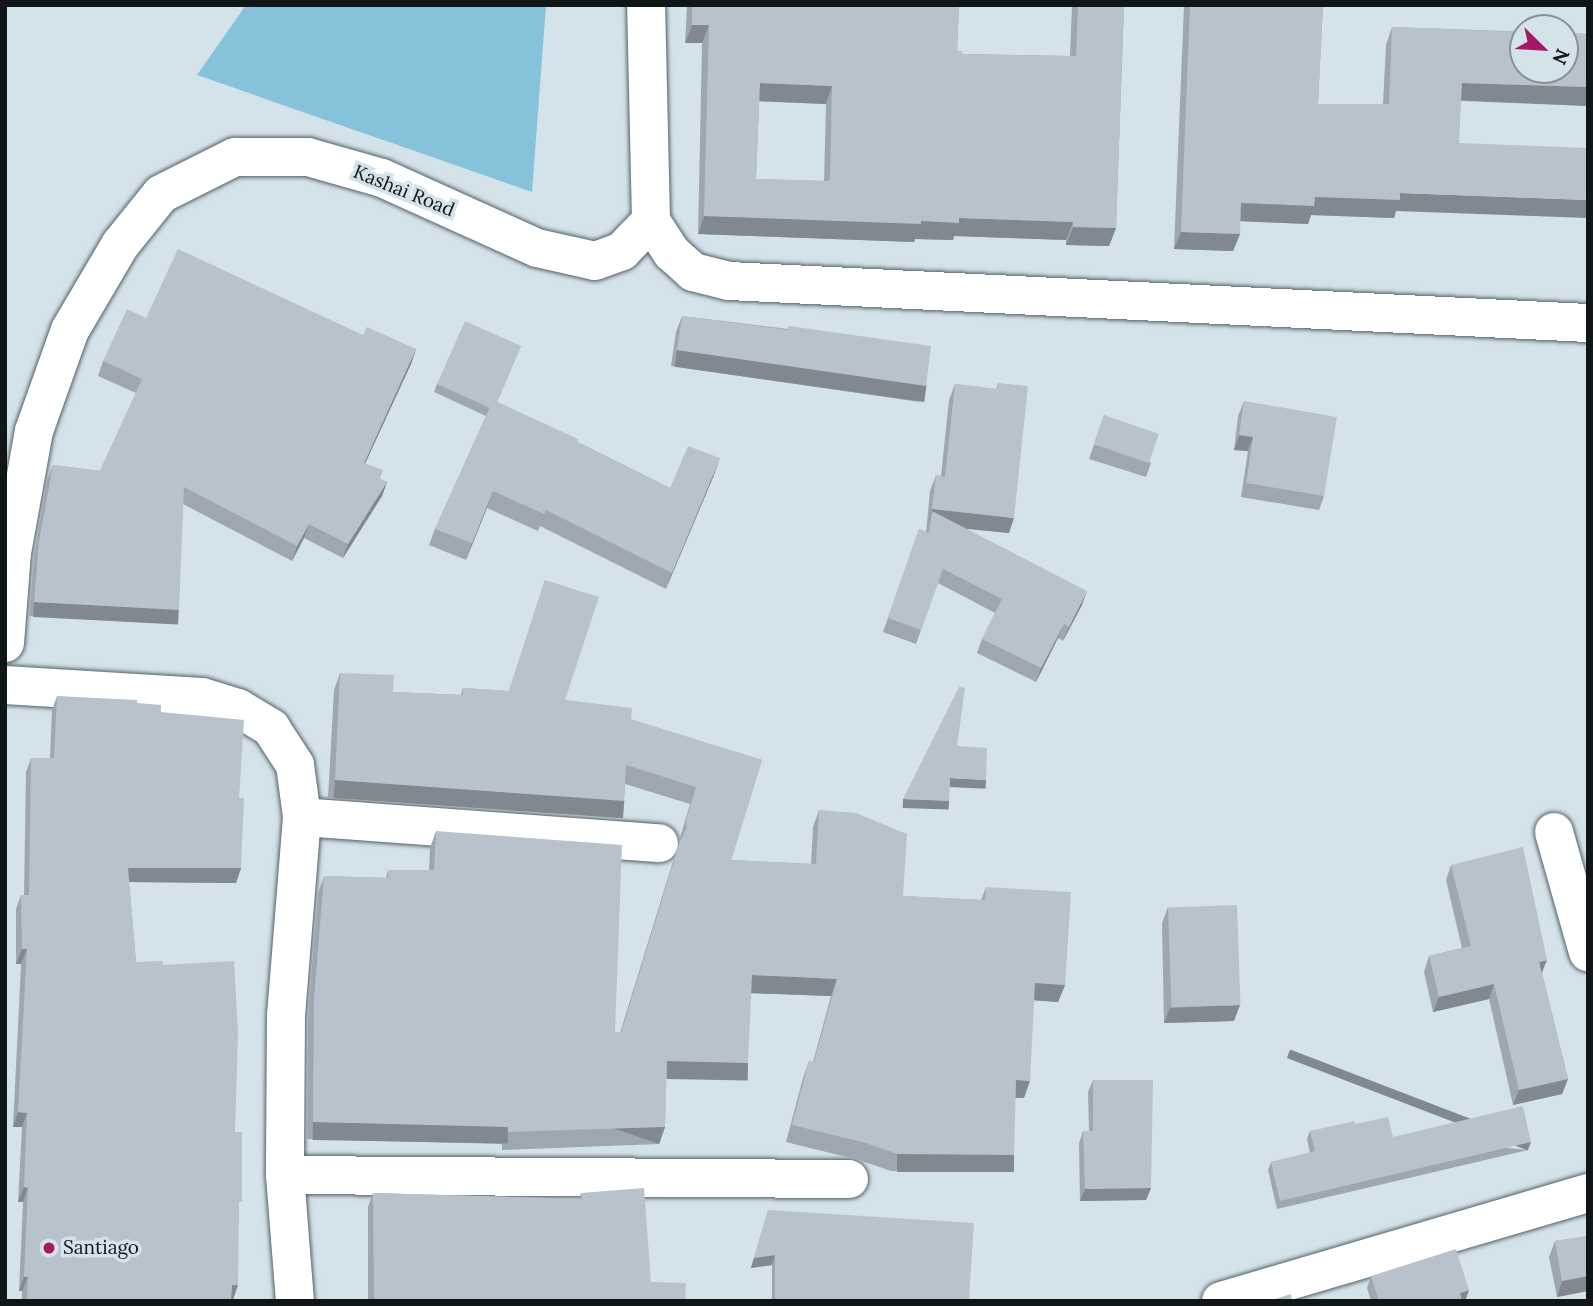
<!DOCTYPE html>
<style>
body{margin:0}
#map{position:relative;width:1593px;height:1306px;overflow:hidden;background:#d4e3ea;font-family:Lora,serif}
div>[style]{position:absolute}
.green>*{inset:0;background:#87c2db}
.roads{filter:drop-shadow(0 0 2px #536167) drop-shadow(0 0 2px #536167)}
.minor>*{height:38px;margin:-19px;padding:0 19px;transform-origin:19px;border-radius:19px;background:#fff}
.wall>*{inset:0;background:#9ea7b0}
.shaded-wall>*{inset:0;background:#818890;transform-origin:0 0}
.building>*{inset:0;background:#b8c2cd;transform-origin:0 0}
.dots>*{width:19px;height:19px;translate:-50% -50%;box-sizing:border-box;border:4px solid #d4e3ea;border-radius:50%}
span{translate:-50% -50%;white-space:nowrap;text-align:center;line-height:1.15;-webkit-text-stroke:7px #d4e3ea;paint-order:stroke}
.street-label{font-size:19px;color:#101618}
.poi-label{font-size:19px;color:#101618}
.left{translate:0 -50%;text-align:left}
.frame{position:absolute;inset:0;border:7px solid #101618;pointer-events:none}
.north{position:absolute;left:1509px;top:14px;width:70px;height:70px;box-sizing:border-box;background:#d4e3ea;border:2px solid #869196;border-radius:50%;rotate:114deg;font-size:19px;font-weight:700;line-height:28px;text-align:center;color:#101618}
.north::after{content:'';display:block;margin:auto;width:24px;height:32px;background:#a31963;clip-path:polygon(50% 0,100% 100%,50% 72%,0 100%)}
</style>
<div id="map">
<div class="green">
<i style="clip-path:polygon(246px 5px,546px 5px,532px 192px,197px 75px)"></i>
</div>
<div class="roads">
<div class="minor">
<i style="left:651px;top:221px;width:38px;rotate:57deg"></i>
<i style="left:672px;top:253px;width:28px;rotate:42deg"></i>
<i style="left:693px;top:272px;width:37px;rotate:14deg"></i>
<i style="left:729px;top:281px;width:860px;rotate:2.8deg"></i>
<i style="left:5px;top:643px;width:90px;rotate:-85.6deg"></i>
<i style="left:12px;top:553px;width:124px;rotate:-79.8deg"></i>
<i style="left:34px;top:431px;width:107px;rotate:-70.4deg"></i>
<i style="left:70px;top:330px;width:99px;rotate:-59.5deg"></i>
<i style="left:120px;top:245px;width:65px;rotate:-51.2deg"></i>
<i style="left:161px;top:194px;width:83px;rotate:-26.6deg"></i>
<i style="left:235px;top:157px;width:73px"></i>
<i style="left:308px;top:157px;width:77px;rotate:15.8deg"></i>
<i style="left:382px;top:178px;width:170px;rotate:24.3deg"></i>
<i style="left:537px;top:248px;width:59px;rotate:12.6deg"></i>
<i style="left:595px;top:261px;width:29px;rotate:-20deg"></i>
<i style="left:622px;top:251px;width:42px;rotate:-46deg"></i>
<i style="left:651px;top:221px;width:216px;rotate:-91.3deg"></i>
<i style="left:5px;top:685px;width:197px;rotate:3.5deg"></i>
<i style="left:202px;top:697px;width:38px;rotate:17deg"></i>
<i style="left:238px;top:708px;width:39px;rotate:31deg"></i>
<i style="left:271px;top:728px;width:44px;rotate:57deg"></i>
<i style="left:295px;top:765px;width:52px;rotate:82.3deg"></i>
<i style="left:302px;top:817px;width:199px;rotate:94.6deg"></i>
<i style="left:286px;top:1015px;width:160px;rotate:90.4deg"></i>
<i style="left:285px;top:1175px;width:126px;rotate:85.5deg"></i>
<i style="left:302px;top:817px;width:358px;rotate:4.2deg"></i>
<i style="left:1554px;top:832px;width:125px;rotate:74.2deg"></i>
<i style="left:285px;top:1175px;width:564px;rotate:0.41deg"></i>
<i style="left:1221px;top:1301px;width:383px;rotate:-16.4deg"></i>
</div>
</div>
<div class="wall">
<i style="clip-path:polygon(evenodd,687px 5px,959px 5px,957px 51px,962px 54px,1070px 56px,1072px 5px,1124px 5px,1116px 228px,1109px 246px,1066px 245px,1066px 240px,954px 236px,953px 240px,915px 239px,914px 242px,698px 234px,702px 43px,685px 43px,687px 5px,759px 101px,826px 104px,824px 181px,756px 179px,759px 101px)"></i>
<i style="clip-path:polygon(1184px 5px,1323px 5px,1318px 104px,1383px 104px,1386px 45px,1392px 27px,1588px 34px,1588px 106px,1461px 101px,1396px 211px,1394px 218px,1311px 215px,1308px 224px,1240px 221px,1240px 234px,1233px 251px,1174px 249px)"></i>
<i style="clip-path:polygon(682px 316px,788px 329px,789px 326px,920px 402px,671px 366px,676px 332px)"></i>
<i style="clip-path:polygon(146px 318px,363px 335px,416px 349px,411px 364px,365px 463px,380px 479px,387px 482px,382px 496px,343px 558px,304px 538px,292px 561px,183px 504px,174px 624px,29px 616px,34px 556px,47px 480px,53px 465px,100px 471px,136px 393px,98px 376px,103px 361px)"></i>
<i style="clip-path:polygon(521px 346px,497px 402px,670px 488px,714px 475px,666px 589px,540px 526px,538px 531px,487px 508px,466px 560px,429px 545px,435px 529px,486px 416px,434px 392px,437px 384px)"></i>
<i style="clip-path:polygon(998px 383px,1009px 533px,967px 529px,1082px 605px,1063px 641px,1058px 638px,1036px 682px,977px 653px,982px 639px,995px 613px,938px 583px,916px 644px,883px 632px,919px 529px,926px 532px,930px 491px,936px 475px,941px 476px,949px 400px,955px 384px,996px 389px)"></i>
<i style="clip-path:polygon(1244px 401px,1324px 496px,1319px 510px,1241px 497px,1248px 451px,1234px 450px,1238px 416px)"></i>
<i style="clip-path:polygon(1104px 415px,1151px 463px,1146px 477px,1089px 459px)"></i>
<i style="clip-path:polygon(545px 580px,565px 700px,762px 760px,731px 860px,811px 864px,813px 827px,819px 810px,903px 896px,981px 900px,986px 887px,1065px 985px,1058px 1002px,1034px 1000px,1024px 1098px,1015px 1098px,1008px 1172px,891px 1171px,859px 1160px,786px 1142px,803px 1078px,809px 1061px,813px 1062px,831px 996px,751px 993px,742px 1080px,666px 1078px,665px 1127px,659px 1144px,502px 1150px,502px 1144px,307px 1139px,308px 1016px,318px 893px,324px 876px,386px 878px,388px 870px,429px 870px,430px 848px,436px 831px,615px 1032px,620px 1033px,674px 858px,680px 841px,680px 838px,690px 804px,625px 784px,624px 801px,618px 818px,328px 797px,334px 690px,340px 673px,393px 692px,461px 695px,463px 688px,509px 691px)"></i>
<i style="clip-path:polygon(57px 696px,137px 703px,161px 712px,239px 798px,241px 868px,236px 883px,129px 882px,136px 962px,163px 965px,235px 1132px,239px 1211px,233px 1300px,231px 1300px,231px 1301px,22px 1301px,22px 1291px,19px 1291px,23px 1202px,18px 1202px,22px 1127px,13px 1127px,21px 964px,16px 964px,16px 909px,21px 895px,24px 895px,26px 772px,31px 758px,50px 758px,52px 710px)"></i>
<i style="clip-path:polygon(1451px 865px,1542px 973px,1568px 1079px,1562px 1094px,1513px 1105px,1489px 999px,1433px 1012px,1424px 972px,1429px 956px,1462px 948px,1446px 880px)"></i>
<i style="clip-path:polygon(1168px 907px,1234px 1021px,1164px 1023px,1162px 923px)"></i>
<i style="clip-path:polygon(1093px 1080px,1151px 1188px,1146px 1200px,1080px 1201px,1079px 1143px,1083px 1131px,1089px 1131px,1088px 1092px)"></i>
<i style="clip-path:polygon(1355px 1124px,1393px 1137px,1528px 1150px,1277px 1209px,1268px 1170px,1271px 1162px,1310px 1153px,1307px 1139px,1310px 1131px)"></i>
<i style="clip-path:polygon(373px 1193px,579px 1199px,581px 1193px,651px 1282px,685px 1301px,368px 1301px,368px 1207px)"></i>
<i style="clip-path:polygon(768px 1210px,969px 1300px,970px 1301px,772px 1301px,772px 1265px,751px 1268px)"></i>
<i style="clip-path:polygon(1588px 1236px,1588px 1291px,1557px 1297px,1549px 1257px,1555px 1241px)"></i>
<i style="clip-path:polygon(1371px 1276px,1469px 1290px,1465px 1301px,1371px 1301px,1367px 1288px)"></i>
</div>
<div class="shaded-wall">
<i style="clip-path:polygon(692px 25px,709px 25px,702px 43px,685px 43px)"></i>
<i style="clip-path:polygon(760px 83px,832px 86px,826px 104px,753px 101px)"></i>
<i style="clip-path:polygon(1462px 83px,1588px 87px,1588px 106px,1455px 100px)"></i>
<i style="clip-path:polygon(1400px 193px,1588px 200px,1588px 218px,1396px 211px,1394px 218px,1311px 215px,1308px 224px,1235px 221px,1241px 203px,1315px 197px)"></i>
<i style="clip-path:polygon(704px 216px,921px 221px,959px 218px,1073px 222px,1066px 240px,954px 236px,953px 240px,915px 239px,914px 242px,698px 234px)"></i>
<i style="clip-path:polygon(1073px 227px,1116px 228px,1109px 246px,1066px 245px)"></i>
<i style="clip-path:polygon(1181px 232px,1240px 234px,1233px 251px,1174px 249px)"></i>
<i style="clip-path:polygon(416px 349px,411px 364px,359px 477px,364px 463px)"></i>
<i style="left:677px;top:350px;width:252px;height:17px;rotate:8deg"></i>
<i style="clip-path:polygon(1239px 435px,1253px 437px,1248px 451px,1234px 450px)"></i>
<i style="clip-path:polygon(720px 458px,714px 475px,666px 589px,672px 573px)"></i>
<i style="clip-path:polygon(387px 482px,382px 496px,343px 558px,348px 544px)"></i>
<i style="clip-path:polygon(493px 491px,487px 508px,466px 560px,472px 543px)"></i>
<i style="clip-path:polygon(932px 509px,1014px 518px,1009px 533px,930px 525px,932px 511px,927px 525px)"></i>
<i style="clip-path:polygon(309px 524px,304px 538px,292px 561px,297px 546px)"></i>
<i style="clip-path:polygon(1087px 591px,1082px 605px,1063px 641px,1069px 627px)"></i>
<i style="left:34px;top:602px;width:145px;height:15px;rotate:3deg"></i>
<i style="clip-path:polygon(1064px 624px,1058px 638px,1036px 682px,1041px 668px)"></i>
<i style="left:950px;top:778px;width:36px;height:9px;rotate:3deg"></i>
<i style="left:335px;top:780px;width:290px;height:18px;rotate:4deg"></i>
<i style="left:903px;top:799px;width:46px;height:9px;rotate:2deg"></i>
<i style="clip-path:polygon(128px 868px,241px 868px,236px 883px,122px 882px)"></i>
<i style="clip-path:polygon(22px 949px,27px 949px,21px 964px,16px 964px)"></i>
<i style="clip-path:polygon(1547px 960px,1541px 975px,1539px 962px)"></i>
<i style="clip-path:polygon(752px 975px,837px 979px,831px 996px,746px 993px)"></i>
<i style="clip-path:polygon(1035px 983px,1065px 985px,1058px 1002px,1029px 1000px)"></i>
<i style="clip-path:polygon(1494px 984px,1489px 999px,1433px 1012px,1439px 997px)"></i>
<i style="clip-path:polygon(1240px 1005px,1234px 1021px,1164px 1023px,1170px 1008px)"></i>
<i style="left:667px;top:1061px;width:81px;height:18px;rotate:1deg"></i>
<i style="clip-path:polygon(1568px 1079px,1562px 1094px,1513px 1105px,1519px 1090px)"></i>
<i style="clip-path:polygon(1016px 1080px,1030px 1081px,1024px 1098px,1009px 1097px)"></i>
<i style="clip-path:polygon(18px 1112px,27px 1113px,22px 1127px,13px 1127px)"></i>
<i style="left:313px;top:1122px;width:195px;height:18px;rotate:1deg"></i>
<i style="left:665px;top:1127px;width:18px;height:157px;rotate:109deg"></i>
<i style="left:1531px;top:1142px;width:9px;height:258px;rotate:111deg"></i>
<i style="left:897px;top:1154px;width:117px;height:18px"></i>
<i style="clip-path:polygon(24px 1187px,28px 1188px,23px 1202px,18px 1202px)"></i>
<i style="clip-path:polygon(1151px 1188px,1146px 1200px,1080px 1201px,1085px 1189px)"></i>
<i style="clip-path:polygon(775px 1255px,772px 1265px,751px 1268px,754px 1258px)"></i>
<i style="clip-path:polygon(1588px 1276px,1588px 1291px,1557px 1297px,1562px 1281px)"></i>
<i style="clip-path:polygon(24px 1277px,28px 1277px,22px 1291px,19px 1291px)"></i>
<i style="clip-path:polygon(232px 1285px,238px 1285px,233px 1300px,226px 1300px)"></i>
<i style="clip-path:polygon(1469px 1290px,1465px 1301px,1457px 1301px,1460px 1293px)"></i>
</div>
<div class="building">
<i style="clip-path:polygon(evenodd,692px 5px,959px 5px,957px 51px,962px 51px,962px 54px,1076px 56px,1078px 5px,1124px 5px,1116px 228px,1073px 227px,1073px 222px,959px 218px,959px 223px,921px 221px,921px 224px,704px 216px,709px 25px,692px 25px,692px 5px,760px 83px,832px 86px,830px 178px,828px 181px,756px 179px,760px 83px)"></i>
<i style="clip-path:polygon(1190px 5px,1323px 5px,1318px 104px,1389px 104px,1392px 27px,1523px 32px,1523px 70px,1565px 70px,1565px 33px,1588px 34px,1588px 87px,1462px 83px,1459px 143px,1588px 148px,1588px 200px,1400px 193px,1400px 200px,1315px 197px,1314px 206px,1241px 203px,1240px 234px,1181px 232px)"></i>
<i style="clip-path:polygon(178px 249px,363px 335px,367px 327px,416px 349px,364px 463px,383px 470px,380px 479px,387px 482px,348px 544px,309px 524px,297px 546px,184px 487px,179px 610px,34px 602px,39px 541px,53px 465px,100px 471px,142px 379px,103px 361px,127px 309px,146px 318px)"></i>
<i style="clip-path:polygon(682px 316px,788px 330px,789px 326px,931px 346px,926px 386px,677px 350px)"></i>
<i style="clip-path:polygon(465px 321px,521px 346px,497px 402px,493px 400px,490px 408px,437px 384px)"></i>
<i style="clip-path:polygon(998px 383px,1028px 386px,1014px 518px,932px 509px,936px 475px,945px 477px,955px 384px,997px 389px)"></i>
<i style="clip-path:polygon(493px 400px,578px 439px,577px 442px,670px 488px,688px 446px,720px 458px,672px 573px,546px 510px,544px 514px,493px 491px,472px 543px,435px 529px)"></i>
<i style="clip-path:polygon(1244px 401px,1337px 417px,1324px 496px,1246px 483px,1253px 437px,1239px 435px)"></i>
<i style="left:1104px;top:415px;width:58px;height:31px;rotate:19deg"></i>
<i style="clip-path:polygon(932px 511px,1087px 591px,1069px 627px,1064px 624px,1041px 668px,982px 639px,1002px 599px,943px 569px,921px 630px,888px 618px,919px 529px,929px 533px)"></i>
<i style="clip-path:polygon(545px 580px,599px 597px,565px 700px,632px 708px,631px 719px,762px 760px,731px 860px,816px 864px,819px 810px,856px 813px,907px 834px,903px 896px,985px 900px,986px 887px,1071px 892px,1065px 985px,1035px 983px,1030px 1081px,1016px 1080px,1014px 1155px,897px 1154px,866px 1143px,792px 1125px,809px 1061px,814px 1062px,837px 979px,752px 975px,748px 1063px,667px 1061px,665px 1127px,508px 1132px,508px 1127px,313px 1122px,314px 999px,324px 876px,388px 878px,388px 870px,434px 870px,436px 831px,622px 845px,615px 1032px,621px 1033px,680px 841px,687px 828px,686px 821px,696px 787px,626px 765px,624px 801px,335px 780px,340px 673px,394px 675px,393px 692px,463px 695px,463px 688px,509px 691px)"></i>
<i style="clip-path:polygon(959px 687px,965px 688px,957px 746px,987px 748px,986px 780px,950px 778px,949px 801px,903px 799px)"></i>
<i style="clip-path:polygon(57px 696px,137px 700px,137px 703px,161px 705px,161px 712px,244px 720px,239px 798px,244px 798px,241px 868px,128px 868px,136px 962px,163px 961px,163px 965px,234px 961px,238px 1033px,235px 1132px,242px 1132px,242px 1202px,239px 1202px,238px 1285px,232px 1285px,231px 1301px,27px 1301px,28px 1277px,24px 1277px,28px 1188px,24px 1187px,27px 1113px,18px 1112px,27px 949px,22px 949px,21px 895px,29px 895px,31px 758px,54px 758px)"></i>
<i style="clip-path:polygon(1523px 847px,1547px 960px,1539px 962px,1568px 1079px,1519px 1090px,1494px 984px,1439px 997px,1429px 956px,1471px 946px,1451px 865px)"></i>
<i style="left:1237px;top:905px;width:100px;height:69px;rotate:88deg"></i>
<i style="clip-path:polygon(1093px 1080px,1153px 1080px,1151px 1188px,1085px 1189px,1083px 1131px,1093px 1131px)"></i>
<i style="clip-path:polygon(1523px 1106px,1531px 1142px,1280px 1201px,1271px 1162px,1315px 1151px,1310px 1131px,1355px 1121px,1355px 1124px,1388px 1117px,1393px 1137px)"></i>
<i style="clip-path:polygon(644px 1188px,651px 1282px,686px 1283px,685px 1301px,374px 1301px,373px 1193px,582px 1199px,581px 1193px)"></i>
<i style="clip-path:polygon(768px 1210px,974px 1223px,969px 1300px,970px 1301px,775px 1301px,775px 1255px,754px 1258px)"></i>
<i style="clip-path:polygon(1588px 1236px,1588px 1276px,1562px 1281px,1555px 1241px)"></i>
<i style="clip-path:polygon(1456px 1249px,1469px 1290px,1460px 1293px,1462px 1301px,1379px 1301px,1371px 1276px)"></i>
<i style="clip-path:polygon(1291px 1294px,1292px 1301px,1269px 1301px)"></i>
</div>
<div class="dots">
<i style="left:49px;top:1248px;background:#a31963"></i>
</div>
<div class="street-label">
<span style="left:404px;top:191px;rotate:22deg">Kashai Road</span>
</div>
<div class="poi-label">
<span class="left" style="left:63px;top:1248px">Santiago</span>
</div>
<div class="frame"></div>
<div class="north">N</div>
</div>
